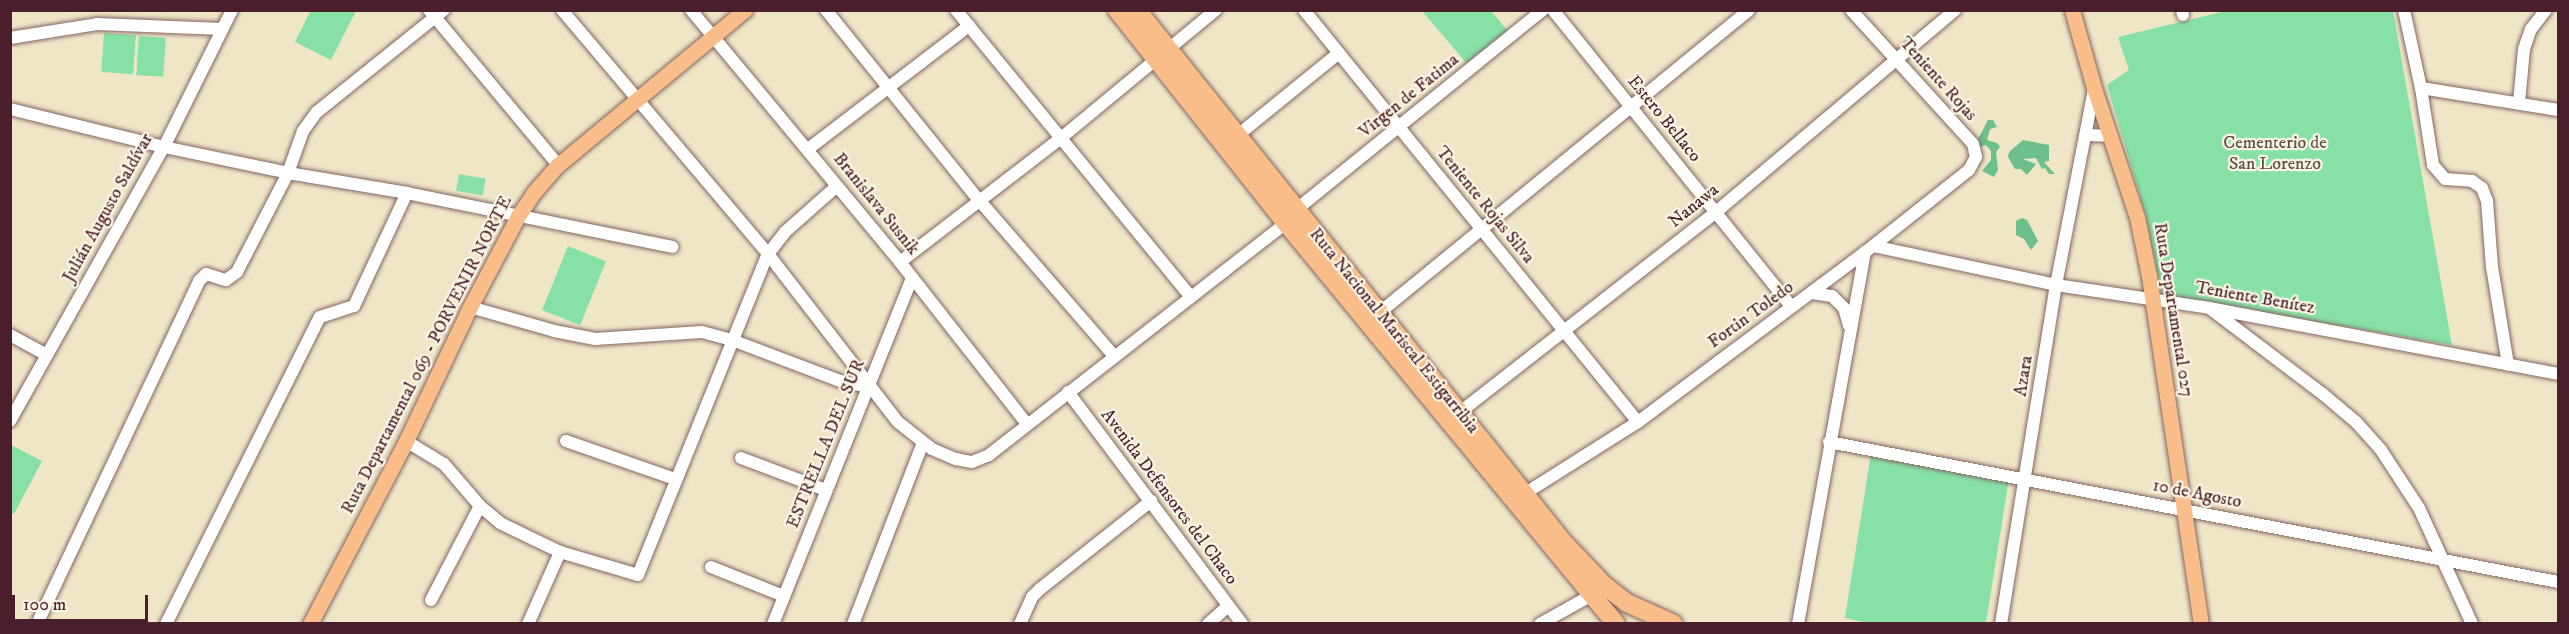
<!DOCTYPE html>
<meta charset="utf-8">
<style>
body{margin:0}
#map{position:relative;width:2569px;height:634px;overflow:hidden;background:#efe6c8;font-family:"IM FELL DW Pica",serif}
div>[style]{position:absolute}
.green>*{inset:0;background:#87e1a7;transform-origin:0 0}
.forest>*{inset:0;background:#6dbf8c}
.roads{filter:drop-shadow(0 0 2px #846562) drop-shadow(0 0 2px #846562)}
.minor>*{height:12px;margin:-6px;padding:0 6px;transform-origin:6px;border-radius:6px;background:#fff}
.major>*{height:15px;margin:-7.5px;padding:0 7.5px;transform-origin:7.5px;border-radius:7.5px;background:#f8bd89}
.highway>*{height:18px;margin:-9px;padding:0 9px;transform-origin:9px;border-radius:9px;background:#f8bd89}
span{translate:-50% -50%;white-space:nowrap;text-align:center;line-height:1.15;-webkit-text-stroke:4.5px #fcf5e5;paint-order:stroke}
.street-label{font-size:18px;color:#4a1f2b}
.park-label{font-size:18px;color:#59504a}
.frame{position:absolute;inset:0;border:12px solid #4a1f2b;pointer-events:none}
.scale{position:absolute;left:12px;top:595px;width:136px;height:27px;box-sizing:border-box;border:3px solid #4a1f2b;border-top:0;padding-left:8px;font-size:18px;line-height:21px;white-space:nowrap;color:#4a1f2b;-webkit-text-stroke:4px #fcf5e5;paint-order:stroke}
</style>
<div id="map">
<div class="green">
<i style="clip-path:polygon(311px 10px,356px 11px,331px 60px,295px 42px)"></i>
<i style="clip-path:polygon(1422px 11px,1491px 11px,1508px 31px,1468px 65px)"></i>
<i style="clip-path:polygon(2226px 11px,2393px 11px,2452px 345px,2162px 295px,2146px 216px,2107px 85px,2129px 70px,2118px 37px)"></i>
<i style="left:104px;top:33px;width:32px;height:39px;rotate:4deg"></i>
<i style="left:139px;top:36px;width:27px;height:39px;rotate:4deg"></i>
<i style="left:459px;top:174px;width:27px;height:17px;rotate:10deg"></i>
<i style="left:568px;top:246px;width:41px;height:69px;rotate:22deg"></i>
<i style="clip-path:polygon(11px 445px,42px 461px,14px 514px,10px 512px)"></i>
<i style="clip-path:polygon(1871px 453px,2009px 479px,1986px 623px,1873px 624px,1845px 618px)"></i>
</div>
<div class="forest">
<i style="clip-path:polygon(1988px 120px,1993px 120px,1997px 127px,1990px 129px,1987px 140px,1997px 143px,2000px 147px,1996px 152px,1998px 170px,1994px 177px,1982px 171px,1991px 160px,1991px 151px,1986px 145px,1978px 147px,1976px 143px)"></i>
<i style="clip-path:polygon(2023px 140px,2049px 145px,2049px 161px,2044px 162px,2055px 174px,2049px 174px,2045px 168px,2042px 169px,2036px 158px,2023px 159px,2036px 164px,2027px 175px,2021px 169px,2015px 169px,2008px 157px,2009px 152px)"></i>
<i style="clip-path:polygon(2022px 218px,2027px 220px,2038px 241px,2031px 250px,2024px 239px,2016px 235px,2016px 221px)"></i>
</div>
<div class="roads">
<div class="minor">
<i style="left:429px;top:10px;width:202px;rotate:50.2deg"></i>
<i style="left:562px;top:10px;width:319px;rotate:49.8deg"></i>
<i style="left:768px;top:254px;width:212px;rotate:52.3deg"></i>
<i style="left:898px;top:422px;width:43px;rotate:38.5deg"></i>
<i style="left:932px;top:449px;width:26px;rotate:23deg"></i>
<i style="left:956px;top:459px;width:16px;rotate:11deg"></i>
<i style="left:972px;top:462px;width:18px;rotate:-22deg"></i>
<i style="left:989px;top:455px;width:377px;rotate:-38deg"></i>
<i style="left:691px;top:10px;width:327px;rotate:50.3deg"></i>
<i style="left:900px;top:262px;width:206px;rotate:51.9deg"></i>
<i style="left:826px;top:10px;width:244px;rotate:51.2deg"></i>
<i style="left:979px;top:200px;width:206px;rotate:49.1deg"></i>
<i style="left:956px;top:10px;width:371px;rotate:50.7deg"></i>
<i style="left:1304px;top:10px;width:530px;rotate:50.97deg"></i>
<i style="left:1553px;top:10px;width:380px;rotate:51.2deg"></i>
<i style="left:2182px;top:10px;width:5px;rotate:79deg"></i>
<i style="left:2404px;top:10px;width:80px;rotate:77.7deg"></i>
<i style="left:2421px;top:88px;width:78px;rotate:81.1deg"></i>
<i style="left:2433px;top:165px;width:18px;rotate:49deg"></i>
<i style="left:2445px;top:179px;width:27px;rotate:4deg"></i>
<i style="left:2472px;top:181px;width:12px;rotate:35deg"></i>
<i style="left:2482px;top:188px;width:14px;rotate:69deg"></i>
<i style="left:2487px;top:201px;width:66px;rotate:85.7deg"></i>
<i style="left:2492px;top:267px;width:99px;rotate:80.7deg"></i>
<i style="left:10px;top:38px;width:88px;rotate:-9.1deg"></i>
<i style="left:97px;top:24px;width:125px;rotate:2.3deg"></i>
<i style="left:2421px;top:88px;width:139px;rotate:9.1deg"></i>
<i style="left:2519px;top:103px;width:54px;rotate:-84.7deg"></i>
<i style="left:2524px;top:49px;width:21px;rotate:-71deg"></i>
<i style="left:2531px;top:29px;width:24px;rotate:-52deg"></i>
<i style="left:10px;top:109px;width:159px;rotate:13.9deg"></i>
<i style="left:164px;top:147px;width:127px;rotate:11.8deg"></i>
<i style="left:288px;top:173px;width:121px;rotate:9.5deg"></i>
<i style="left:407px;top:193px;width:271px;rotate:11.5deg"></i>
<i style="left:1238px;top:135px;width:130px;rotate:-39.1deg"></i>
<i style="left:2086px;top:135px;width:24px;rotate:2deg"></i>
<i style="left:808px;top:149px;width:203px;rotate:-37.4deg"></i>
<i style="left:1297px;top:209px;width:316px;rotate:-39deg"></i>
<i style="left:1873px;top:246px;width:187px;rotate:12deg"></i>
<i style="left:2056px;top:285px;width:155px;rotate:8.5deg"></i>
<i style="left:2209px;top:308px;width:355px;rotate:10.7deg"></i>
<i style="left:900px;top:262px;width:203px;rotate:-37.6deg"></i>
<i style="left:1061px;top:138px;width:201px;rotate:-39.6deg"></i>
<i style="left:1812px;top:293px;width:20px;rotate:9deg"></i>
<i style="left:1832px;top:296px;width:17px;rotate:45deg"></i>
<i style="left:1844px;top:308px;width:18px;rotate:74deg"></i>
<i style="left:470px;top:307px;width:87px;rotate:15.9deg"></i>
<i style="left:554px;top:331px;width:42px;rotate:11deg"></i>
<i style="left:595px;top:339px;width:107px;rotate:-3.7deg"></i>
<i style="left:702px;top:332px;width:31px;rotate:15deg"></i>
<i style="left:732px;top:340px;width:116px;rotate:20.8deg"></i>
<i style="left:840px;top:381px;width:30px;rotate:12deg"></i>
<i style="left:2212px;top:310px;width:141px;rotate:37.2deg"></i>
<i style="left:2324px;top:395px;width:42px;rotate:40.2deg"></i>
<i style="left:2356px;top:422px;width:38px;rotate:48deg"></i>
<i style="left:2381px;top:450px;width:69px;rotate:56.8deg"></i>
<i style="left:2419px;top:508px;width:128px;rotate:65.4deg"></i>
<i style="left:1379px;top:313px;width:478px;rotate:-39.3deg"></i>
<i style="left:10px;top:335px;width:42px;rotate:28.4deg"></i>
<i style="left:1068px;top:392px;width:290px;rotate:53.1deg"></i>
<i style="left:1455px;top:416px;width:331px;rotate:-38deg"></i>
<i style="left:1716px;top:212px;width:313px;rotate:-40.2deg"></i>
<i style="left:10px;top:421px;width:314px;rotate:-60.7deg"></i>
<i style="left:164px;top:147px;width:153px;rotate:-63.6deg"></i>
<i style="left:406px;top:441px;width:44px;rotate:31.2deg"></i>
<i style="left:444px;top:464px;width:55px;rotate:49.4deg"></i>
<i style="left:480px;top:506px;width:26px;rotate:40deg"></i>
<i style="left:500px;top:523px;width:67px;rotate:25.8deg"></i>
<i style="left:560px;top:552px;width:81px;rotate:16.4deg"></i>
<i style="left:638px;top:575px;width:346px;rotate:-68deg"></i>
<i style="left:768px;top:254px;width:28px;rotate:-52deg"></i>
<i style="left:785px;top:232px;width:69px;rotate:-41.5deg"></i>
<i style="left:566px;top:441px;width:115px;rotate:19.2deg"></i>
<i style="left:1829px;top:442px;width:742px;rotate:10.87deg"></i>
<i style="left:741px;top:458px;width:91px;rotate:20.6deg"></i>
<i style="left:1524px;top:494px;width:135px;rotate:-32.3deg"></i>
<i style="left:1638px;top:422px;width:294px;rotate:-36.8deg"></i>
<i style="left:1873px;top:246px;width:122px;rotate:-38.4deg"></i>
<i style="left:1969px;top:170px;width:15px;rotate:-62deg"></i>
<i style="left:1976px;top:157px;width:13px;rotate:-103deg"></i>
<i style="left:1973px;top:144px;width:181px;rotate:-132.3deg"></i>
<i style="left:711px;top:567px;width:79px;rotate:21.7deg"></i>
<i style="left:431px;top:600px;width:106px;rotate:-62.5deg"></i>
<i style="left:37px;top:624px;width:379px;rotate:-64.7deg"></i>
<i style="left:199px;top:281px;width:10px;rotate:-45deg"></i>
<i style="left:206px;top:274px;width:21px;rotate:17deg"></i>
<i style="left:226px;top:280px;width:14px;rotate:-36deg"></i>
<i style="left:237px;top:272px;width:111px;rotate:-62.7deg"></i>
<i style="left:288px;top:173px;width:45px;rotate:-70.3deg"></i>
<i style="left:303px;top:131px;width:24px;rotate:-54deg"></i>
<i style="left:317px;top:112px;width:163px;rotate:-38.8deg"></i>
<i style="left:166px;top:624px;width:343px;rotate:-63.4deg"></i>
<i style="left:320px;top:317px;width:36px;rotate:-18deg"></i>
<i style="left:354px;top:306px;width:125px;rotate:-64.9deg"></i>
<i style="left:528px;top:624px;width:79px;rotate:-66deg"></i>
<i style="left:773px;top:624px;width:372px;rotate:-68.1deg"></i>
<i style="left:853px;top:624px;width:194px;rotate:-68.9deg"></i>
<i style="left:1020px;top:624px;width:30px;rotate:-66deg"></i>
<i style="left:1032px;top:597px;width:11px;rotate:-45deg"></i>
<i style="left:1040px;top:589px;width:142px;rotate:-38.4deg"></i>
<i style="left:1208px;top:624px;width:27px;rotate:-42deg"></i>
<i style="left:1540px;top:624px;width:65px;rotate:-29.3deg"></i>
<i style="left:1798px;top:624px;width:378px;rotate:-79.8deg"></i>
<i style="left:2001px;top:624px;width:343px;rotate:-80.8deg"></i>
<i style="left:2056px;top:285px;width:199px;rotate:-79deg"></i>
</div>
<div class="major">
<i style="left:2072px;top:10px;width:81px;rotate:74.2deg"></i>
<i style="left:2094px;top:88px;width:136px;rotate:71.6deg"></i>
<i style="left:2137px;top:217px;width:60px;rotate:78.5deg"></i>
<i style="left:2149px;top:276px;width:352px;rotate:81.5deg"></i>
<i style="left:310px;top:624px;width:207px;rotate:-62.3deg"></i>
<i style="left:406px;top:441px;width:148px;rotate:-64.5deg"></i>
<i style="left:470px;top:307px;width:103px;rotate:-62.2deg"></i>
<i style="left:518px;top:216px;width:30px;rotate:-56deg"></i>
<i style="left:535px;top:191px;width:35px;rotate:-49deg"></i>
<i style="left:558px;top:165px;width:243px;rotate:-39.7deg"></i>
</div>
<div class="highway">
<i style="left:1117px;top:10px;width:272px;rotate:51.6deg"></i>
<i style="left:1286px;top:223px;width:519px;rotate:50.55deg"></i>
<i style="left:1137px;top:10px;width:683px;rotate:51.3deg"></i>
<i style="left:1564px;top:543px;width:58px;rotate:46.4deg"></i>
<i style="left:1604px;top:585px;width:29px;rotate:38deg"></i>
<i style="left:1627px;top:603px;width:51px;rotate:24.1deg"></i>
</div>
</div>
<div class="street-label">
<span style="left:1938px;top:79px;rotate:48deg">Teniente Rojas</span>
<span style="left:1409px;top:96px;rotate:-39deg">Virgen de Fatima</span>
<span style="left:1664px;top:119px;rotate:51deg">Estero Bellaco</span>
<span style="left:876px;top:204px;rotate:51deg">Branislava Susnik</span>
<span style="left:1485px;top:205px;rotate:51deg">Teniente Rojas Silva</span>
<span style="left:1694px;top:206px;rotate:-39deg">Nanawa</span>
<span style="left:108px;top:208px;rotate:-61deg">Julián Augusto Saldívar</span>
<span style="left:2255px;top:298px;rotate:10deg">Teniente Benítez</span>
<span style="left:2173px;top:310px;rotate:81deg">Ruta Departamental 027</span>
<span style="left:1751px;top:315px;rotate:-36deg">Fortin Toledo</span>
<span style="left:1394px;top:331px;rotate:51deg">Ruta Nacional Mariscal Estigarribia</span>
<span style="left:427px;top:355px;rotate:-63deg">Ruta Departamental 069 - PORVENIR NORTE</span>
<span style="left:2024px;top:376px;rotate:-81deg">Azara</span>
<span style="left:826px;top:444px;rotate:-68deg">ESTRELLA DEL SUR</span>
<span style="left:2197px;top:494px;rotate:11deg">10 de Agosto</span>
<span style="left:1169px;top:497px;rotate:53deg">Avenida Defensores del Chaco</span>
</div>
<div class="park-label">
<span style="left:2275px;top:154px">Cementerio de<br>San Lorenzo</span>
</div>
<div class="frame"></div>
<div class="scale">100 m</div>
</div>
